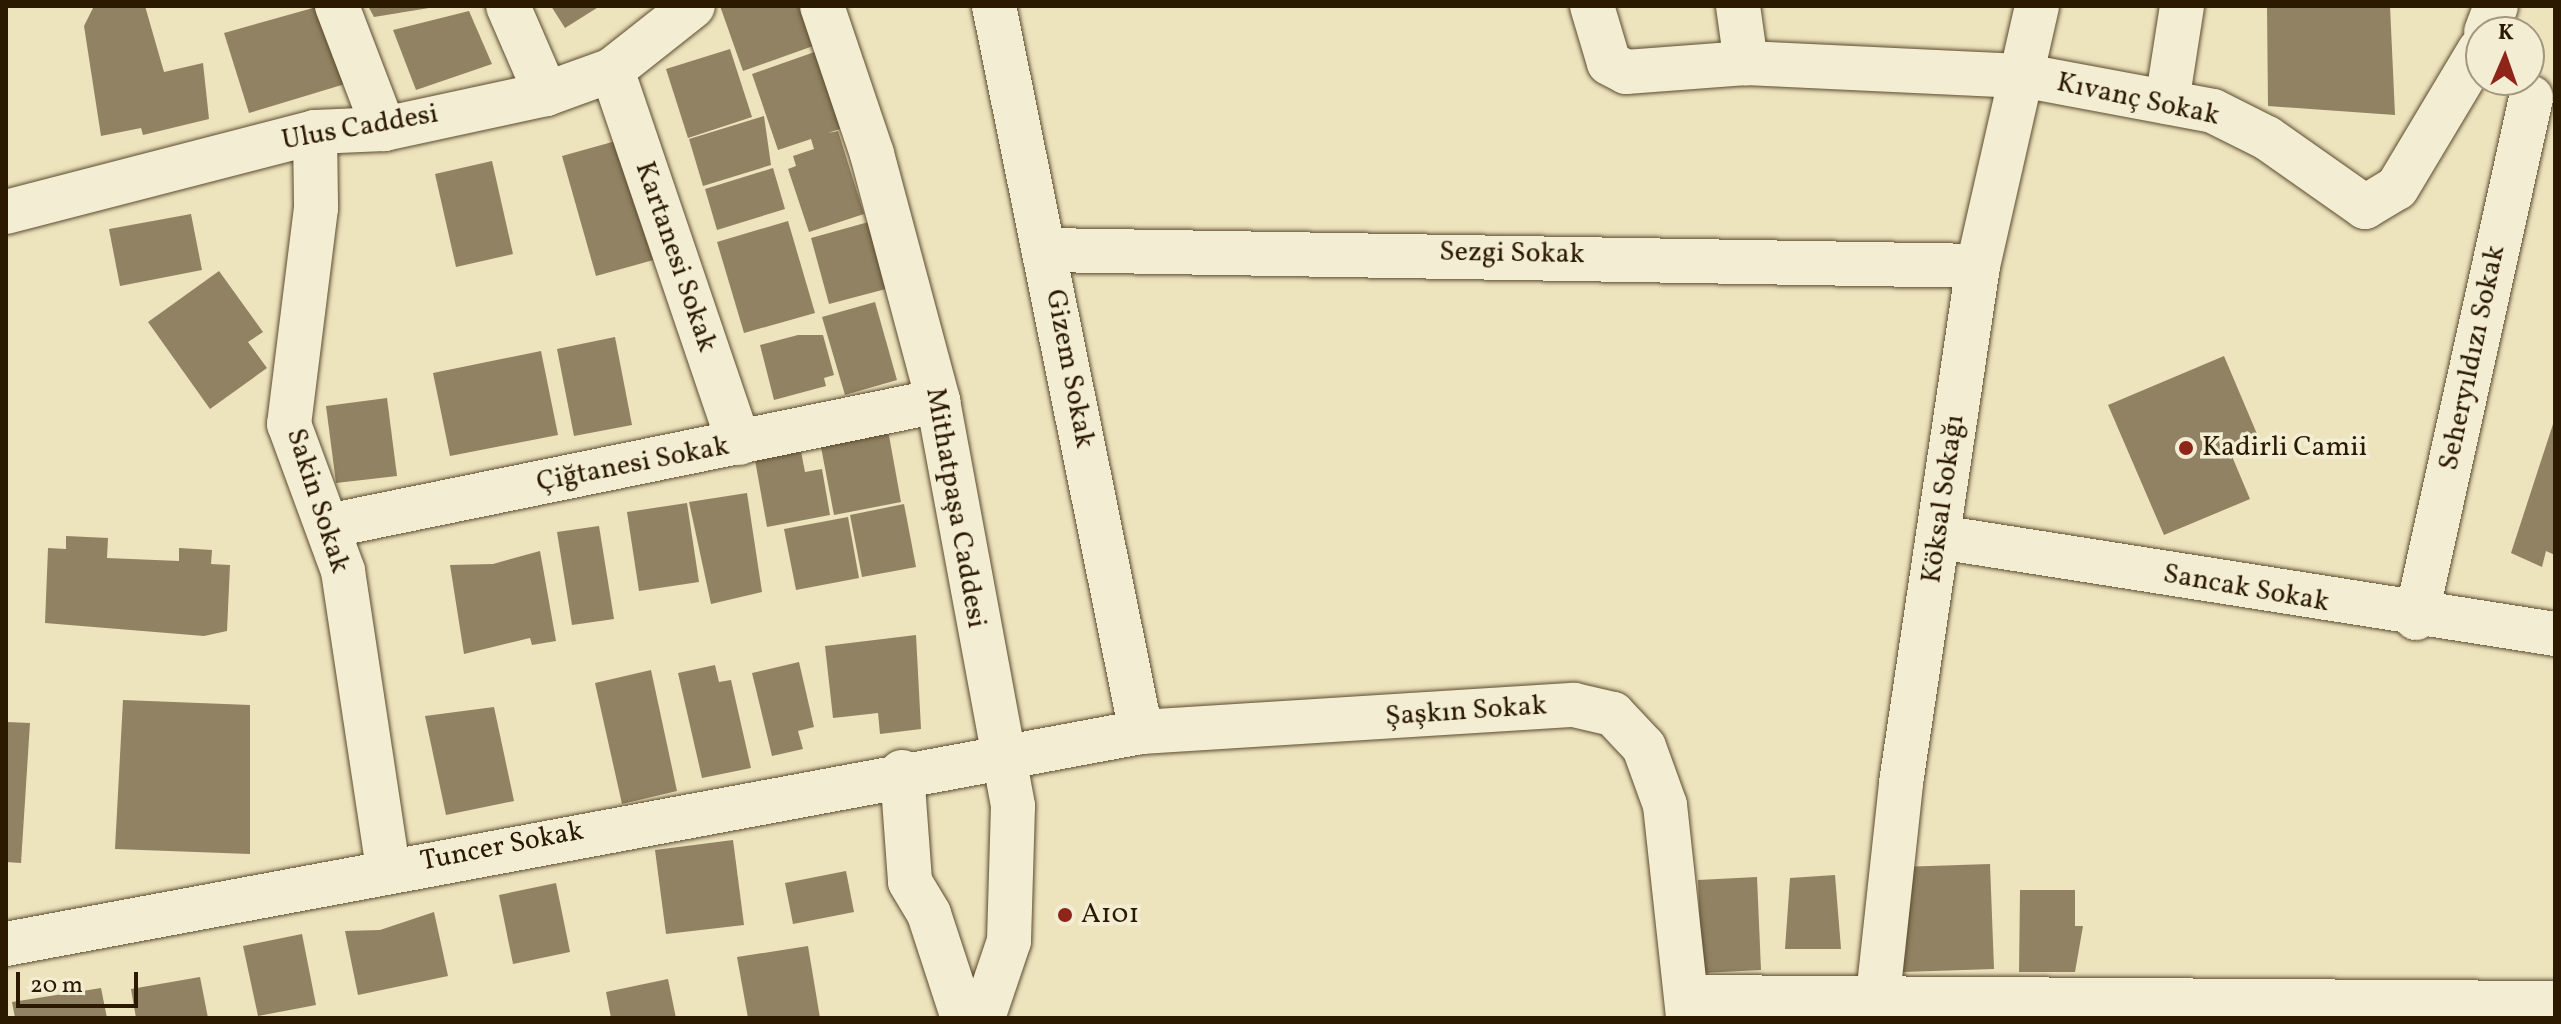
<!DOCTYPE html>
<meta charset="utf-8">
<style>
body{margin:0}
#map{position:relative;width:2561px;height:1024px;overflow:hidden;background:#ede3bd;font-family:Vollkorn,serif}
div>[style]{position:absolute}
.building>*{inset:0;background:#908262}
.roads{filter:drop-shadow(0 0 2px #5c4c2f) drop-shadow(0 0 2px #5c4c2f)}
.minor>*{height:44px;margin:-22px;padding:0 22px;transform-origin:22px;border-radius:22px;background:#f3edd4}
.dots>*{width:22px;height:22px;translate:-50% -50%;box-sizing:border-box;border:4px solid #f3edd4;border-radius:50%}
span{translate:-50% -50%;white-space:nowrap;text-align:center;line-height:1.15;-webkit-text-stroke:7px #f3edd4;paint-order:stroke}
.street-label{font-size:28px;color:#2b1900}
.poi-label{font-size:28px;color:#2b1900}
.left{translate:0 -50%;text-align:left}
.frame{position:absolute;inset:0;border:8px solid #2b1900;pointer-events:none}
.north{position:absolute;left:2465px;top:16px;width:80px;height:80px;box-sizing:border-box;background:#f3edd4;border:2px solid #a3987f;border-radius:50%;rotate:2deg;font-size:22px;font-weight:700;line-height:32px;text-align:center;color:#2b1900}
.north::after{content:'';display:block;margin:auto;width:28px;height:36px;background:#8f2418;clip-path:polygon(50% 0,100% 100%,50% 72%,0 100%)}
.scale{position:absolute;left:16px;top:972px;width:122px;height:36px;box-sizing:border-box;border:4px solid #2b1900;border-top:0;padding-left:10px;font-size:24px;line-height:28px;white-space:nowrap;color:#2b1900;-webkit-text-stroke:6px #f3edd4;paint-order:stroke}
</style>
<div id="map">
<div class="building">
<div style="clip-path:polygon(94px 6px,145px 6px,164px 72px,203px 63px,209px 119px,143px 135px,141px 128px,101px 136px,84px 26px)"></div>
<div style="clip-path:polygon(320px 6px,345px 84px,249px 113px,224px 33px)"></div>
<div style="clip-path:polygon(368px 6px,429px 6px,429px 8px,374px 17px)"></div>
<div style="clip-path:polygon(551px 6px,600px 6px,565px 28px)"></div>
<div style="clip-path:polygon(720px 6px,802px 6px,816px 45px,743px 71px)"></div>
<div style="clip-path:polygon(2267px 6px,2390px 6px,2395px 115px,2268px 106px)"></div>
<div style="clip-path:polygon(469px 11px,492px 64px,416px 90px,393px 30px)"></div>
<div style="clip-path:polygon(730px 49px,752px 117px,688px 138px,666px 69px)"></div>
<div style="clip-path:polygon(823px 49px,849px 126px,828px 133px,838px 131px,864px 214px,809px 232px,788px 169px,796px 166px,793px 156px,814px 149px,811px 139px,778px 150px,752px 74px)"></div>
<div style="clip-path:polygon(764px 116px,771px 165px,703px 186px,689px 139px)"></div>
<div style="clip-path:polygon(623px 139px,657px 259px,596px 276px,562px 156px)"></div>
<div style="clip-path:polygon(492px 161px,513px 254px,456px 267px,435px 174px)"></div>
<div style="clip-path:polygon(773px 168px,785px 209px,717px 230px,705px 189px)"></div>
<div style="clip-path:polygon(191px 214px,202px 270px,120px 286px,109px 229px)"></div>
<div style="clip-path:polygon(883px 218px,901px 285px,829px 304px,811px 238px)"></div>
<div style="clip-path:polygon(788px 221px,815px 313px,744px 333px,717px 242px)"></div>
<div style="clip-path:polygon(219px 271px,263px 332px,248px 342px,267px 368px,210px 409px,148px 322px)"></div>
<div style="clip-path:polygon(875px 302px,897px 380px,845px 395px,822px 317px)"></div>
<div style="clip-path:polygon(798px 335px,823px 335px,834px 375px,824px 378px,826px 386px,774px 400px,760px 345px)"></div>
<div style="clip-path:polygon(615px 337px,632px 425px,574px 436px,557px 349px)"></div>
<div style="clip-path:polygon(541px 351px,558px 435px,450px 456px,433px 373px)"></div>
<div style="clip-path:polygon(2224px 356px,2260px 441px,2231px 454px,2250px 499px,2164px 535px,2108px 405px)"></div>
<div style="clip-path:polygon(387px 398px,397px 476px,336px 483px,326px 406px)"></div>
<div style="clip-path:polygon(2554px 421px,2555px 555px,2546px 551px,2542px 567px,2511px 553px)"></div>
<div style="clip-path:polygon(888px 430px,901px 502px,834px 515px,820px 442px)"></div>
<div style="clip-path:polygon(799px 441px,805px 472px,822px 469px,830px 515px,767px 527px,753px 449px)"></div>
<div style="clip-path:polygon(747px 493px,762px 592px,711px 604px,689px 502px)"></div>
<div style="clip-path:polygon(687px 503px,699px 582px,639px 591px,627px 512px)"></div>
<div style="clip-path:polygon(904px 504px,916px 567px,862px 577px,850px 515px)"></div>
<div style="clip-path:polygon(848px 517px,859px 578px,796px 590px,784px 529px)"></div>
<div style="clip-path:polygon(599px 526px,614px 619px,572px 625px,557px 532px)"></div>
<div style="clip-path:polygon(66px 536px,108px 538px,107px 558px,179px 561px,179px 548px,212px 550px,211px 564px,230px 565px,227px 631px,204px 636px,45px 623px,48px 548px,66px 549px)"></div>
<div style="clip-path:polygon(540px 551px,556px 641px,532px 645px,530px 638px,464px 654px,450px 565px,493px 564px)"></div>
<div style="clip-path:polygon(916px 635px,921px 729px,880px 734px,878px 713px,833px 718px,825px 646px)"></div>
<div style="clip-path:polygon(799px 662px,814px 727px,798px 731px,803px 749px,772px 756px,752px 673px)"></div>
<div style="clip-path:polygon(715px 665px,719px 682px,731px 680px,751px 768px,702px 778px,678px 673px)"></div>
<div style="clip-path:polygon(651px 670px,677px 791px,622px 804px,595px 683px)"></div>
<div style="clip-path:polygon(123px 700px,250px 705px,250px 854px,115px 849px)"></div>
<div style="clip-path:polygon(494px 707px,514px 801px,446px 815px,425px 716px)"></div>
<div style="clip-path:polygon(6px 722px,30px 723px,21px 863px,6px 862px)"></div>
<div style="clip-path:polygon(733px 840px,744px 925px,666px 934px,655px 850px)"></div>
<div style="clip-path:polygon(1990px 864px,1994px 969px,1903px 972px,1899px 867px)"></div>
<div style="clip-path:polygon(846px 871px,854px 912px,793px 924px,785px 883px)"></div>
<div style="clip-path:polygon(1835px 875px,1841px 949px,1785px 949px,1790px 878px)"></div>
<div style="clip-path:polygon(1757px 877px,1761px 970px,1702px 973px,1698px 880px)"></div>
<div style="clip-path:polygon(556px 883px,570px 952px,513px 964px,499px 895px)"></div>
<div style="clip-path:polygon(2020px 890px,2075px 890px,2075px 926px,2083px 926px,2075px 972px,2019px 972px)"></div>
<div style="clip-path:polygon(434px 912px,448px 976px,358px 995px,345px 931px,380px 930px)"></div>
<div style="clip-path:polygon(302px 934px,316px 1005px,258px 1016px,243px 946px)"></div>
<div style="clip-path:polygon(808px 946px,820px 1018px,748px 1018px,737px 957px)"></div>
<div style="clip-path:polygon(200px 977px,208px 1018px,136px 1018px,131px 989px)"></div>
<div style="clip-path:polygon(668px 979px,676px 1018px,611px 1018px,606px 992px)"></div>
<div style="clip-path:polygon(101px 988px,107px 1018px,15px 1018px,12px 1002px)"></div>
</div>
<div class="roads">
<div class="minor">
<div style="left:337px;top:6px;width:132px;rotate:69.1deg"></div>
<div style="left:508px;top:6px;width:96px;rotate:66.6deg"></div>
<div style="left:822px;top:6px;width:156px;rotate:71.3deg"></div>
<div style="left:872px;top:154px;width:256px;rotate:75deg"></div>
<div style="left:938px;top:401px;width:412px;rotate:79.5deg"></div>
<div style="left:1013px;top:806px;width:135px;rotate:91.7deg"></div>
<div style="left:1009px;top:941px;width:81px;rotate:108.7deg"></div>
<div style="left:994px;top:6px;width:741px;rotate:78.55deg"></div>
<div style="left:1592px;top:6px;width:59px;rotate:73.4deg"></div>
<div style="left:1609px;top:63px;width:19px;rotate:28deg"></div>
<div style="left:1626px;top:72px;width:120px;rotate:-4.3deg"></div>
<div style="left:1746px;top:63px;width:280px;rotate:2.7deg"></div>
<div style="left:2026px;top:76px;width:190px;rotate:10.6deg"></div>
<div style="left:2213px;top:111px;width:60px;rotate:26.6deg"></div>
<div style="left:2267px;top:138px;width:120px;rotate:35.1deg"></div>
<div style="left:2365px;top:207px;width:37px;rotate:-31deg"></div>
<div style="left:2397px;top:188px;width:160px;rotate:-59.1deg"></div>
<div style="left:1738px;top:6px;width:58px;rotate:82deg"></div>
<div style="left:2486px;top:32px;width:28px;rotate:-69deg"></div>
<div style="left:612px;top:70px;width:394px;rotate:71.2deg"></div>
<div style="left:2167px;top:102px;width:97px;rotate:-81.1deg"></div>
<div style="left:315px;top:132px;width:76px;rotate:89.2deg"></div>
<div style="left:316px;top:208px;width:218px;rotate:97.1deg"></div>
<div style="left:289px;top:424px;width:157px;rotate:69.8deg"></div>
<div style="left:343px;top:571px;width:300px;rotate:81.4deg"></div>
<div style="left:6px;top:212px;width:319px;rotate:-14.5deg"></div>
<div style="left:315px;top:132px;width:69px;rotate:-2.5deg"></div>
<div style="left:384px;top:129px;width:166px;rotate:-12.2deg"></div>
<div style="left:546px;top:94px;width:70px;rotate:-20deg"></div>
<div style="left:612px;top:70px;width:103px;rotate:-38.3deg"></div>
<div style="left:1046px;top:250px;width:932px;rotate:0.98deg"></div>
<div style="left:328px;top:526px;width:623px;rotate:-11.58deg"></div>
<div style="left:1939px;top:537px;width:624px;rotate:8.95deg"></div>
<div style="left:2416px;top:618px;width:533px;rotate:-77.53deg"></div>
<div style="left:902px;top:772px;width:110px;rotate:85.8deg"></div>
<div style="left:910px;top:882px;width:37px;rotate:59deg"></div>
<div style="left:929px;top:914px;width:109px;rotate:71.9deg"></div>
<div style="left:6px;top:944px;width:1155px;rotate:-10.58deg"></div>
<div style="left:1141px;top:732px;width:434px;rotate:-3.6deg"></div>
<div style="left:1574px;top:705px;width:40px;rotate:13deg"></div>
<div style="left:1613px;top:714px;width:45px;rotate:46.8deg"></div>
<div style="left:1644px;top:747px;width:62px;rotate:70.1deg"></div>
<div style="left:1665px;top:805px;width:214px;rotate:83.8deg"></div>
<div style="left:1878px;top:996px;width:214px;rotate:-83.8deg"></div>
<div style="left:1901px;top:783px;width:523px;rotate:-81.53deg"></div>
<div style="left:1978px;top:266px;width:267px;rotate:-77.2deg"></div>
<div style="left:1690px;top:997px;width:865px;rotate:0.4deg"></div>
</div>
</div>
<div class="dots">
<div style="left:2186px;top:448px;background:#8f2418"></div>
<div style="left:1065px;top:915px;background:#8f2418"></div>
</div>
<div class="street-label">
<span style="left:2138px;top:100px;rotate:12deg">Kıvanç Sokak</span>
<span style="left:360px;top:128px;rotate:-10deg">Ulus Caddesi</span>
<span style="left:1512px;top:254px;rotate:1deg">Sezgi Sokak</span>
<span style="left:675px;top:257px;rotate:71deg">Kartanesi Sokak</span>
<span style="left:2473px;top:358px;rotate:-78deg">Seheryıldızı Sokak</span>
<span style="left:1069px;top:369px;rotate:79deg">Gizem Sokak</span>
<span style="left:633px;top:465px;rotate:-11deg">Çiğtanesi Sokak</span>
<span style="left:1944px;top:499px;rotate:-82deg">Köksal Sokağı</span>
<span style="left:317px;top:501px;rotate:72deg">Sakin Sokak</span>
<span style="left:955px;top:508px;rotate:80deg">Mithatpaşa Caddesi</span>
<span style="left:2246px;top:589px;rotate:10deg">Sancak Sokak</span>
<span style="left:1466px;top:712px;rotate:-4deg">Şaşkın Sokak</span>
<span style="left:502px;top:847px;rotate:-11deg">Tuncer Sokak</span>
</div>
<div class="poi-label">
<span class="left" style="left:2202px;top:448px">Kadirli Camii</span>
<span class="left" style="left:1081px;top:915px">A101</span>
</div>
<div class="frame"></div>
<div class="north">K</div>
<div class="scale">20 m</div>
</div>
